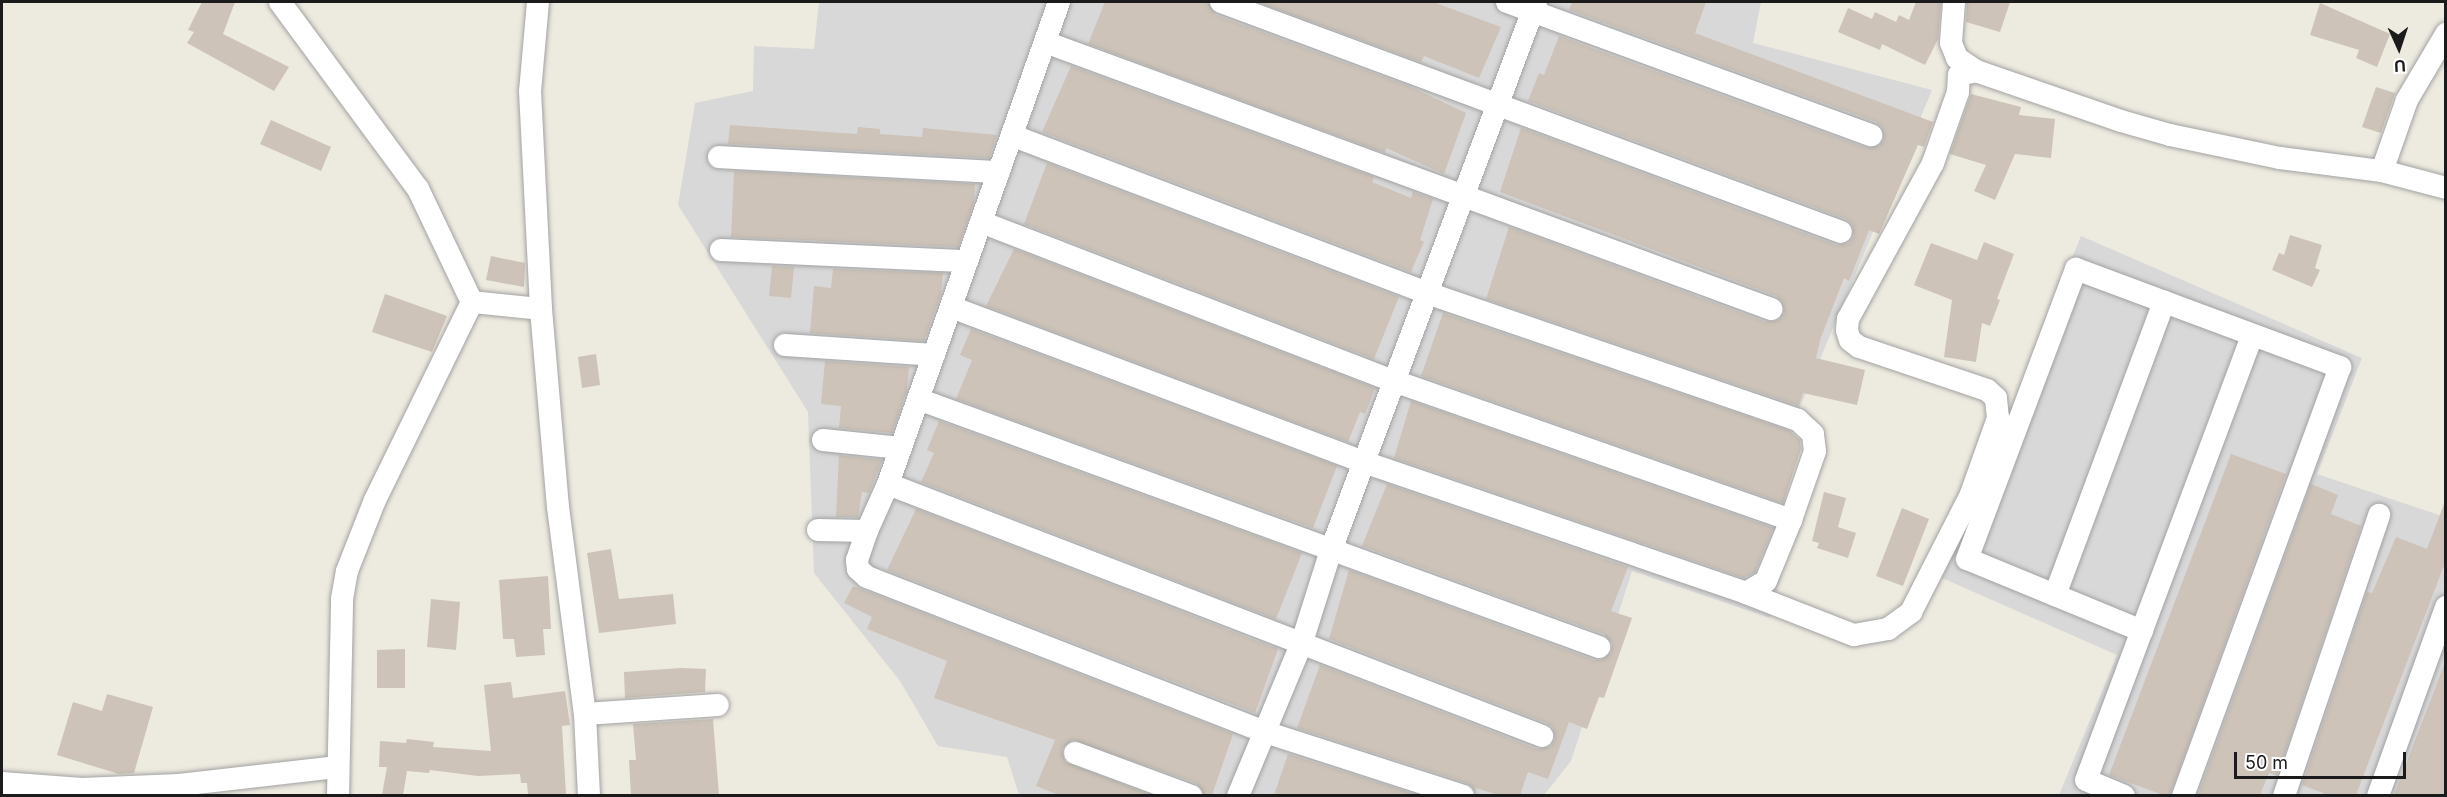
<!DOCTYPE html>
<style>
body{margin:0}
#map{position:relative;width:2447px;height:797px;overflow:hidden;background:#edeadf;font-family:Inter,sans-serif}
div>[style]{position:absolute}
.residential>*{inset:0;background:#d9d8d8}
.building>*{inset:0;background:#cdc3b8}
.roads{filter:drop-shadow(0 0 2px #a2a2a2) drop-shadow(0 0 2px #a2a2a2)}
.minor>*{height:22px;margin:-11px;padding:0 11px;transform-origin:11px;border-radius:11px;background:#fff}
span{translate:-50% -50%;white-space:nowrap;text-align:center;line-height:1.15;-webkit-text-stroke:6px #fff;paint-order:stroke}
.frame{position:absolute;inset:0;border:3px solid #1b1b1b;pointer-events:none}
.north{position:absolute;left:2369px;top:18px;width:60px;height:60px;-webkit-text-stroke:4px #fff;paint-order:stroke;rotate:177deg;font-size:16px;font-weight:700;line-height:24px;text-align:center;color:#1b1b1b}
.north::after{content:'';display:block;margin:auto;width:21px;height:27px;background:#1b1b1b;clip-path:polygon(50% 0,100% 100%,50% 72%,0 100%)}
.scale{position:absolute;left:2234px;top:752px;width:172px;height:27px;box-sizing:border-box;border:3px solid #1b1b1b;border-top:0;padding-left:8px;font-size:18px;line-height:21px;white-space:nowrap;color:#1b1b1b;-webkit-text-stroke:4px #fff;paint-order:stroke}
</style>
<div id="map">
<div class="residential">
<div style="clip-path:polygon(819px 2px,1761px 2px,1753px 43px,1932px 90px,1766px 489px,1799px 504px,1770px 618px,1632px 571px,1571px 761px,1544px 795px,1019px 795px,1007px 757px,938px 746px,900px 681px,814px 573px,808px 412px,678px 205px,695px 103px,753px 91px,754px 46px,814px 49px)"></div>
<div style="clip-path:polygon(2081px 236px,2362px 358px,2317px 474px,2445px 517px,2445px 795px,2059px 795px,2117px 655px,1942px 578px)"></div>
</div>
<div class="building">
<div style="clip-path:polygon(202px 2px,235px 2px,223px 34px,289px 67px,274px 91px,187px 43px,194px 32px,188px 30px)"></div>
<div style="clip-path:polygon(1105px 2px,1208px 2px,1216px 15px,1411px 87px,1466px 113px,1444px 174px,1386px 148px,1385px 153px,1088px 44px)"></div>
<div style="clip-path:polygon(1258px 2px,1433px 2px,1501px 27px,1479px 78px,1424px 56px,1421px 62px)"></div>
<div style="clip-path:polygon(1572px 2px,1706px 2px,1695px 33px,1933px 122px,1924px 147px,1918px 145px,1879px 234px,1869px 230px,1849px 281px,1844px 278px,1820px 340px,1816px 358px,1865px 370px,1857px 405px,1803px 393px,1799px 406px,1486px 299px,1509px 227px,1766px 322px,1779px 320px,1784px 313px,1782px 301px,1776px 296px,1500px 192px,1521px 128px,1836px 245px,1849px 243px,1854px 236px,1852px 224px,1846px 219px,1528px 101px,1539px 73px,1544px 75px,1559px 36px,1866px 148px,1879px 146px,1884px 139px,1882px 127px,1876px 122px,1569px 10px)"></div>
<div style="clip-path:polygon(1916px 2px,1941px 2px,1938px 39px,1925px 65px,1882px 44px,1880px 50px,1838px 32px,1848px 8px,1872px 19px,1875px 12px,1896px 22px,1899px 15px,1909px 20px)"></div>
<div style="clip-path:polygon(1967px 2px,2010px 2px,2000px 32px,1966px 22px)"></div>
<div style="clip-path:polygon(2320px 3px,2390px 34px,2377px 67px,2356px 58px,2359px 50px,2310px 35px)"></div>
<div style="clip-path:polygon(1071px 66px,1374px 177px,1372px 182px,1411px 198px,1413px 192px,1433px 199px,1420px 240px,1424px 242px,1411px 272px,1042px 132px)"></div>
<div style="clip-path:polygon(2376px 87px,2395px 93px,2381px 133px,2362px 127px)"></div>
<div style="clip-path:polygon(1971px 94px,2021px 107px,2019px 115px,2055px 119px,2051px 158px,2015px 154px,1995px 200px,1974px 191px,1986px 165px,1950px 154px)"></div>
<div style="clip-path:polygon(271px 120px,331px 147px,321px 171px,260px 144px)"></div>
<div style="clip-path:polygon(730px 125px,857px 134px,858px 127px,880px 129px,880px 134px,922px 137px,923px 128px,997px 135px,989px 158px,728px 144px)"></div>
<div style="clip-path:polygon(1047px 163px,1399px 297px,1374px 359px,1024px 224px)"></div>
<div style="clip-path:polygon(734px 171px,975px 184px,974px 202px,958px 247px,731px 237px)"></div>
<div style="clip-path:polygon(2290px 235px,2322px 245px,2315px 268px,2320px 270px,2312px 287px,2272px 270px,2279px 253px,2284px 255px)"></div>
<div style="clip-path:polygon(1984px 242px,2014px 254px,1997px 299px,2000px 300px,1990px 326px,1982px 323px,1976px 362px,1944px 357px,1952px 300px,1914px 285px,1931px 243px,1977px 260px)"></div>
<div style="clip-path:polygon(1014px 249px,1375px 388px,1365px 414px,1360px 412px,1348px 442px,986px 306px)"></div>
<div style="clip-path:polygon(491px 256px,525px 263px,524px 287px,486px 280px)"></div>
<div style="clip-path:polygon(772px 266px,794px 267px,791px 298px,769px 296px)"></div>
<div style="clip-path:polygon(833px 269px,943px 273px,941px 294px,924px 341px,810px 333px,814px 286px,831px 288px)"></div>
<div style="clip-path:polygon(385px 294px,447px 316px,432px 352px,372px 332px)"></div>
<div style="clip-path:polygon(1443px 313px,1790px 431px,1800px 440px,1801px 449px,1783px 503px,1421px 376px)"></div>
<div style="clip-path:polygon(971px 329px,1337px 466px,1313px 528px,956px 399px,972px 360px,960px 355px)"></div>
<div style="clip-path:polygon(596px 354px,600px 385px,582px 388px,578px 357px)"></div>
<div style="clip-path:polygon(825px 361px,909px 367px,907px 390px,892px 433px,839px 428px,841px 406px,821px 404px)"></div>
<div style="clip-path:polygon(1411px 401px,1773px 528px,1755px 572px,1744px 578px,1394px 458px)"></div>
<div style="clip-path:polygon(939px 421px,1302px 553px,1276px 619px,921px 482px,934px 453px,927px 450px)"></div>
<div style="clip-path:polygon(2231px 454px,2286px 474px,2170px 795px,2163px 795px,2109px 775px)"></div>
<div style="clip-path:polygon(839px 455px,882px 460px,869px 493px,862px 492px,858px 517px,836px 517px)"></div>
<div style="clip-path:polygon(1387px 484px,1628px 567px,1611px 611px,1632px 618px,1604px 698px,1599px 697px,1587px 729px,1569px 722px,1548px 779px,1528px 772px,1520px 795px,1498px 795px,1476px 788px,1475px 791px,1467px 783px,1297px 728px,1320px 665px,1537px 749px,1550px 747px,1555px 740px,1553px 728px,1547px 723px,1329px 639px,1349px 570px,1594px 660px,1602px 660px,1611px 652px,1612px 644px,1604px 634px,1362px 546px)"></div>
<div style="clip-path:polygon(2311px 484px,2338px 495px,2331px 514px,2361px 526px,2277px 776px,2269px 773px,2260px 795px,2198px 795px)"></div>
<div style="clip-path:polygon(1824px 492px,1846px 498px,1838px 527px,1856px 533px,1848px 558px,1817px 548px,1819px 543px,1812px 541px)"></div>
<div style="clip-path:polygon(2444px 504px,2445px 563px,2356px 795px,2328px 795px,2302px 785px,2367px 592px,2372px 593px,2396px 537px,2427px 549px)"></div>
<div style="clip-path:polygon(1902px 508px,1929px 519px,1903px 586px,1876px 576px)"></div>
<div style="clip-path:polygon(916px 509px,1278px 649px,1255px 713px,887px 570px)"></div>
<div style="clip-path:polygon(611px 549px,619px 599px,673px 594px,676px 624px,599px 633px,587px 553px)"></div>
<div style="clip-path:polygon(548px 576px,551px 629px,543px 629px,545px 655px,516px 657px,514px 639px,503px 639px,499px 580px)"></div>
<div style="clip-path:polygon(853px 586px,1233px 734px,1212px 795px,1204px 795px,1196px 783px,1073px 740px,1062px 749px,1065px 762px,1151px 795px,1059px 795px,1036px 786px,1055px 740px,934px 698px,947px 661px,867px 629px,872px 617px,844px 603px)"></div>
<div style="clip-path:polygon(431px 599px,460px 602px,456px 650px,427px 647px)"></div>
<div style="clip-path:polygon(405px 649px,405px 688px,377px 688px,377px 650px)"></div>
<div style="clip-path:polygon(2444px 665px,2445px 795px,2394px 795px,2423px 720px)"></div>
<div style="clip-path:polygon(681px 668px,706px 669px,705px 692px,625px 698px,624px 672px)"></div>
<div style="clip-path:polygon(511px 682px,513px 698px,565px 691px,570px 725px,562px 726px,566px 795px,528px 795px,527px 783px,521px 783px,520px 774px,478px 776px,430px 770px,429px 773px,407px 771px,403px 795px,382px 795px,387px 767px,379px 767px,380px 741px,406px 743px,407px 739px,434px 742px,433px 747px,491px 751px,484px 685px)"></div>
<div style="clip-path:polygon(107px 694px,153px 707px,134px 773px,119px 774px,57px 755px,73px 702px,102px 711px)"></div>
<div style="clip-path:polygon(713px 719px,719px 795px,631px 795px,629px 760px,636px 760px,633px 724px)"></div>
<div style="clip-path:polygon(1288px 754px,1418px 795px,1274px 795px)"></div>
</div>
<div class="roads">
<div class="minor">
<div style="left:280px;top:2px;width:232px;rotate:53.6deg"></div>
<div style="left:418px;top:189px;width:125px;rotate:64.5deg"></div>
<div style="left:538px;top:2px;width:89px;rotate:95.1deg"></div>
<div style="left:530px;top:91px;width:218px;rotate:87.1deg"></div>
<div style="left:541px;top:309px;width:199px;rotate:85.1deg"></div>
<div style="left:558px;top:507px;width:209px;rotate:82.6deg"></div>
<div style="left:585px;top:714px;width:82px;rotate:87.2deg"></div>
<div style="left:1059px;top:2px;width:511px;rotate:109.53deg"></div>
<div style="left:888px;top:484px;width:51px;rotate:114.1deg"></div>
<div style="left:867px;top:531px;width:31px;rotate:109deg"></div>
<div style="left:857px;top:560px;width:9px;rotate:84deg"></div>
<div style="left:858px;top:569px;width:12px;rotate:42deg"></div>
<div style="left:867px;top:577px;width:427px;rotate:21.3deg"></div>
<div style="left:1265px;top:732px;width:208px;rotate:17.9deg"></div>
<div style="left:1221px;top:2px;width:661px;rotate:20.35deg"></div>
<div style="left:1507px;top:2px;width:388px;rotate:20.1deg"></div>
<div style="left:1954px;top:2px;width:41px;rotate:94.2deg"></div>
<div style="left:1951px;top:43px;width:16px;rotate:68deg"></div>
<div style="left:1957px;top:58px;width:23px;rotate:34deg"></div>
<div style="left:1976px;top:71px;width:153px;rotate:19deg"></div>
<div style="left:2121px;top:121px;width:51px;rotate:15.9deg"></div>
<div style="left:2170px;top:135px;width:112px;rotate:11.8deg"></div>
<div style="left:2280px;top:158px;width:103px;rotate:7.3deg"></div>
<div style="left:2382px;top:171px;width:66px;rotate:14.9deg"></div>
<div style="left:1045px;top:42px;width:774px;rotate:20.19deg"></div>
<div style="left:719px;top:157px;width:280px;rotate:3.1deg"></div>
<div style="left:2382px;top:171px;width:75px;rotate:-70.6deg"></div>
<div style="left:2407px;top:100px;width:77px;rotate:-59.4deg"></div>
<div style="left:981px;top:222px;width:443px;rotate:21.1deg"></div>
<div style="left:1394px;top:381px;width:421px;rotate:19.3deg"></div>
<div style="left:721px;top:250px;width:246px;rotate:2.6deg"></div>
<div style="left:472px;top:302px;width:69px;rotate:5.8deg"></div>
<div style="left:951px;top:307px;width:441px;rotate:20.6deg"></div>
<div style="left:1364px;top:462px;width:404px;rotate:18.9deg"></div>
<div style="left:1746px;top:593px;width:23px;rotate:-31deg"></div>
<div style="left:1766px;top:581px;width:66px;rotate:-67.7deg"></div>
<div style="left:1791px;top:520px;width:73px;rotate:-70.8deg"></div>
<div style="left:1815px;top:451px;width:17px;rotate:-97deg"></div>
<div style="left:1813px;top:434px;width:21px;rotate:-137deg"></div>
<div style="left:1798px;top:420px;width:392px;rotate:-161.1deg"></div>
<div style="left:1427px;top:293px;width:444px;rotate:-159.2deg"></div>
<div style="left:785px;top:345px;width:149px;rotate:3.8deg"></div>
<div style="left:918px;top:399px;width:725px;rotate:20.01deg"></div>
<div style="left:823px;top:440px;width:78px;rotate:5.9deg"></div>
<div style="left:888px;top:484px;width:701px;rotate:21.07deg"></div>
<div style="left:818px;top:530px;width:49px;rotate:1.2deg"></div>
<div style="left:1746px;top:593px;width:116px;rotate:21.3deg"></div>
<div style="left:1854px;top:635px;width:35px;rotate:-10deg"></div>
<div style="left:1888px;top:629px;width:29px;rotate:-36deg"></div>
<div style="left:1911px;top:612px;width:132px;rotate:-63deg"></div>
<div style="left:1971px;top:494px;width:81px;rotate:-70.4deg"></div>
<div style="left:1998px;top:418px;width:20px;rotate:-96deg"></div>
<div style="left:1996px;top:398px;width:12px;rotate:-138deg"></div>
<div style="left:1987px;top:390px;width:135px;rotate:-161.4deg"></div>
<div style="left:1859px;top:347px;width:11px;rotate:-142deg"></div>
<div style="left:1850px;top:340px;width:10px;rotate:-107deg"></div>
<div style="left:1847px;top:330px;width:11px;rotate:-85deg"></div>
<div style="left:1848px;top:319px;width:178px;rotate:-61.4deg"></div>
<div style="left:1933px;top:163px;width:75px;rotate:-70.6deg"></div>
<div style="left:1958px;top:92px;width:17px;rotate:-87deg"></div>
<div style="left:1959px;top:75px;width:17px;rotate:-13deg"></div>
<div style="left:2055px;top:595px;width:313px;rotate:-69.6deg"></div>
<div style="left:2142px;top:631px;width:189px;rotate:-157.6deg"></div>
<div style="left:1967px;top:559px;width:310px;rotate:-69.4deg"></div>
<div style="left:2076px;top:269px;width:282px;rotate:20.4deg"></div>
<div style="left:2340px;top:367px;width:457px;rotate:110.1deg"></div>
<div style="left:585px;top:714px;width:133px;rotate:-3.9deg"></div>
<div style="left:1075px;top:753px;width:124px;rotate:20.3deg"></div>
<div style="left:2px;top:783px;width:80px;rotate:4.3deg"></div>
<div style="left:82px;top:789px;width:97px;rotate:-2.4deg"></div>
<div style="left:179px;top:785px;width:160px;rotate:-6.5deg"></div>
<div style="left:338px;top:796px;width:197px;rotate:-88.8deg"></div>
<div style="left:342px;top:599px;width:28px;rotate:-80deg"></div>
<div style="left:347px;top:571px;width:76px;rotate:-68.5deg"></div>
<div style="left:375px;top:500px;width:220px;rotate:-63.9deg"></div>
<div style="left:1238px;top:796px;width:167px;rotate:-67.4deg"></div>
<div style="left:1302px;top:642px;width:96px;rotate:-72.5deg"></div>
<div style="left:1331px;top:550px;width:585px;rotate:-69.49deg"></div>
<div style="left:2124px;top:796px;width:41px;rotate:-157.2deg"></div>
<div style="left:2086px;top:780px;width:474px;rotate:-69.5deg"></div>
<div style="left:2284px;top:796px;width:297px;rotate:-71.3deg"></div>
<div style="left:2378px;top:796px;width:201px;rotate:-70.2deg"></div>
</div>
</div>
<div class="frame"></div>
<div class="north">U</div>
<div class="scale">50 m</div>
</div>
